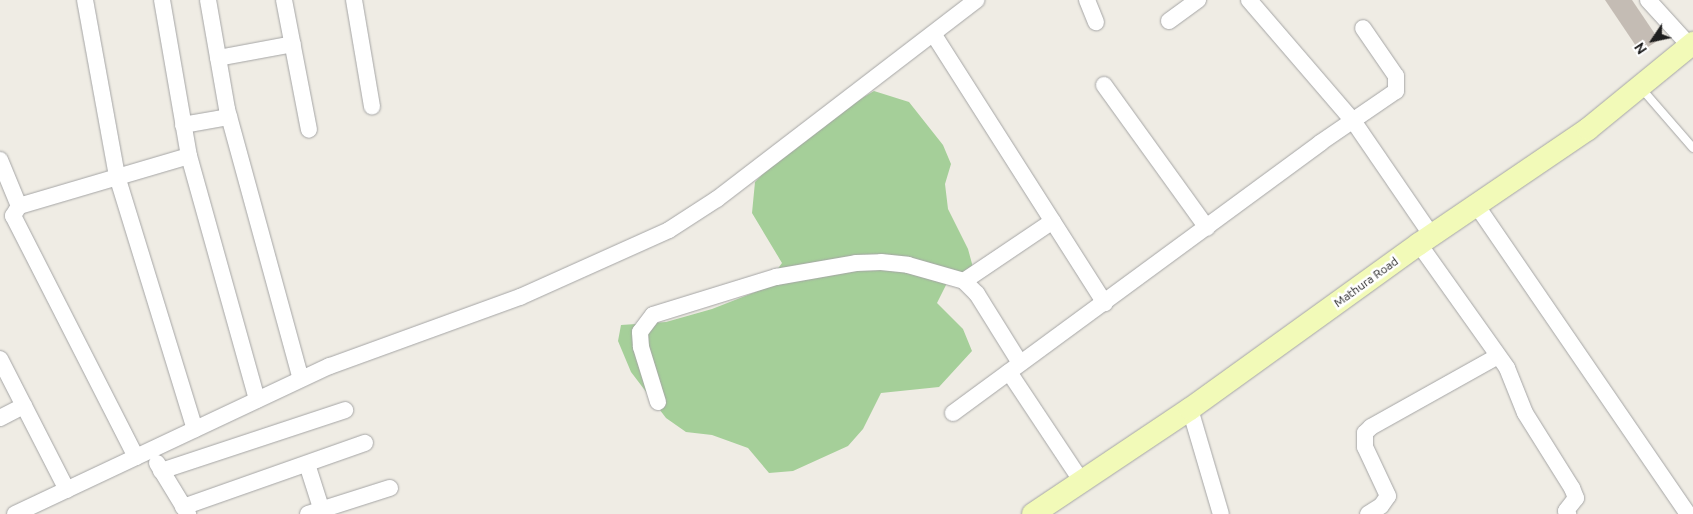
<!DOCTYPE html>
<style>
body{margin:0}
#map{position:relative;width:1693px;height:514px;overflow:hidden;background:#efece4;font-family:Ubuntu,sans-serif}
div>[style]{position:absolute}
.forest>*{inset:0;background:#a5cf99}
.building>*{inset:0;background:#c4bcb4}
.roads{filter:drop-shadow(0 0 1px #a5a5a5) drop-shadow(0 0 1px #a5a5a5)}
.service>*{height:8px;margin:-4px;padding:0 4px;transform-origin:4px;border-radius:4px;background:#fff}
.minor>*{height:16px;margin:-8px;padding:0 8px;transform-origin:8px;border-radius:8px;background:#fff}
.secondary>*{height:22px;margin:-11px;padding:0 11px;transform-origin:11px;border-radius:11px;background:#f2fab8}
span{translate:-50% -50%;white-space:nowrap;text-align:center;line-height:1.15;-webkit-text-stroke:5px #fff;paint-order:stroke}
.street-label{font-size:12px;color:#1e1e1e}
.north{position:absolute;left:1628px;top:15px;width:50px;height:50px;-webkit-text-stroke:4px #fff;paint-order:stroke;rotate:236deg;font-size:14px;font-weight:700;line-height:20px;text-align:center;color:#1e1e1e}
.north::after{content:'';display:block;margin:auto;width:18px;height:22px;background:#1e1e1e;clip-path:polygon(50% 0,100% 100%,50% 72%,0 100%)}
</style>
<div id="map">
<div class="forest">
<div style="clip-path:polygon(874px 91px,909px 102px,943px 145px,951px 164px,945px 184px,948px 209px,968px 249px,974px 271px,949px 279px,937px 303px,963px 329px,972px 351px,939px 387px,881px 393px,863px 429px,848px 446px,793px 471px,769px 473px,748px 448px,712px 435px,686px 432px,666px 418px,631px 372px,618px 341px,621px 325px,666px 322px,712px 309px,763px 289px,782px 263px,752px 213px,755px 182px,803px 133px)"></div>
</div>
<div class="building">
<div style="clip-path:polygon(1605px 0,1632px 0,1659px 40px,1640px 52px)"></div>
</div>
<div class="roads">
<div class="service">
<div style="left:1641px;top:88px;width:79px;rotate:49.1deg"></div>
</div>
<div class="minor">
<div style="left:85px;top:0;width:179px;rotate:79.7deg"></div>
<div style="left:117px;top:176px;width:265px;rotate:72.9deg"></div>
<div style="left:162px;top:0;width:158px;rotate:80.2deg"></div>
<div style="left:189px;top:156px;width:253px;rotate:74.4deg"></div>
<div style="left:208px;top:0;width:111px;rotate:80.1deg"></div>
<div style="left:227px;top:109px;width:280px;rotate:74.7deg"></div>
<div style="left:284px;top:0;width:132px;rotate:79.1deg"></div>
<div style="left:354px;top:0;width:108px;rotate:80.4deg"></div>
<div style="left:1087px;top:0;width:24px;rotate:68deg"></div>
<div style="left:1249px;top:0;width:161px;rotate:49.3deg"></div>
<div style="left:1354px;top:122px;width:138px;rotate:55.6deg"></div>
<div style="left:1648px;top:0;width:62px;rotate:47.6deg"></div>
<div style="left:1169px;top:21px;width:36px;rotate:-36deg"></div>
<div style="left:934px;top:35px;width:318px;rotate:57.5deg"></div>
<div style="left:218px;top:58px;width:76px;rotate:-10.6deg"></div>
<div style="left:1104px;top:85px;width:176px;rotate:54.2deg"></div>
<div style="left:183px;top:125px;width:47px;rotate:-9.9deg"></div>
<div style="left:0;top:160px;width:50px;rotate:67.6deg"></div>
<div style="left:1477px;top:206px;width:373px;rotate:55.6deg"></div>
<div style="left:1419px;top:244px;width:152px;rotate:54.6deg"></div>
<div style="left:1507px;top:368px;width:48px;rotate:68.2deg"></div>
<div style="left:1525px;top:413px;width:89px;rotate:57.9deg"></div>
<div style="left:1572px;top:488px;width:11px;rotate:68deg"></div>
<div style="left:1576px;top:498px;width:16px;rotate:128deg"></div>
<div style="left:1566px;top:511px;width:4px;rotate:56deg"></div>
<div style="left:964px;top:281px;width:107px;rotate:-34deg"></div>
<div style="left:0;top:359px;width:147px;rotate:62.9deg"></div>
<div style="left:1009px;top:372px;width:132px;rotate:56.4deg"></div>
<div style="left:658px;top:402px;width:58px;rotate:-107.2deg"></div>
<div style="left:641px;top:347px;width:15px;rotate:-94deg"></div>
<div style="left:640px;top:332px;width:21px;rotate:-53deg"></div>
<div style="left:653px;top:315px;width:129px;rotate:-17.2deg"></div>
<div style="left:776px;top:277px;width:81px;rotate:-9.9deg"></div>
<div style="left:856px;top:263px;width:25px;rotate:-2deg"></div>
<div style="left:881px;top:262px;width:27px;rotate:6deg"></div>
<div style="left:908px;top:265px;width:58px;rotate:15.9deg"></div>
<div style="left:964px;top:281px;width:18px;rotate:45deg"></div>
<div style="left:977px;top:294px;width:81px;rotate:58.1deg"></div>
<div style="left:1190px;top:409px;width:109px;rotate:73.6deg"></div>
<div style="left:953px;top:413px;width:456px;rotate:-36.3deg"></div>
<div style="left:1320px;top:143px;width:92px;rotate:-34.4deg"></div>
<div style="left:1396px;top:91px;width:15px;rotate:-90deg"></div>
<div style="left:1396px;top:76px;width:58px;rotate:-124.5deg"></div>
<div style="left:0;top:418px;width:27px;rotate:-27deg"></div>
<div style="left:136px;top:457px;width:271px;rotate:-117deg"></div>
<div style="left:13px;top:216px;width:12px;rotate:-59deg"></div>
<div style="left:19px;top:206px;width:177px;rotate:-16.4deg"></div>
<div style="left:157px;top:463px;width:60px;rotate:58.7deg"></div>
<div style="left:307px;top:464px;width:52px;rotate:72.3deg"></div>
<div style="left:161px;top:471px;width:194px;rotate:-18.3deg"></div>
<div style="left:183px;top:507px;width:193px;rotate:-19.4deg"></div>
<div style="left:15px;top:514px;width:348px;rotate:-25.2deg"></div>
<div style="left:330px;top:366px;width:202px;rotate:-20deg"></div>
<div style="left:520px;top:297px;width:163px;rotate:-24.2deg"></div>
<div style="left:669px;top:230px;width:57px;rotate:-32.9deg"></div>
<div style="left:717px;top:199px;width:327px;rotate:-37.5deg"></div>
<div style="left:308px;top:514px;width:86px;rotate:-17.6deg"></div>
<div style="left:1368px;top:514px;width:15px;rotate:-32deg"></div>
<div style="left:1381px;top:506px;width:12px;rotate:-55deg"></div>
<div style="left:1388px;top:496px;width:54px;rotate:-115.1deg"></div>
<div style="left:1365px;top:447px;width:14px;rotate:-90deg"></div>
<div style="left:1365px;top:433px;width:8px;rotate:-45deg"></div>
<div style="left:1371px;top:427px;width:145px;rotate:-29.2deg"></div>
</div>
<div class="secondary">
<div style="left:1033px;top:514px;width:189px;rotate:-33.8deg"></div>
<div style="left:1190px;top:409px;width:282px;rotate:-35.8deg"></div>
<div style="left:1419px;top:244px;width:204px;rotate:-34.2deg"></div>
<div style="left:1588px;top:129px;width:136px;rotate:-39.3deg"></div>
</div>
</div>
<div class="street-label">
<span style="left:1366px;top:282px;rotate:-36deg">Mathura Road</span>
</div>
<div class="north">N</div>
</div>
